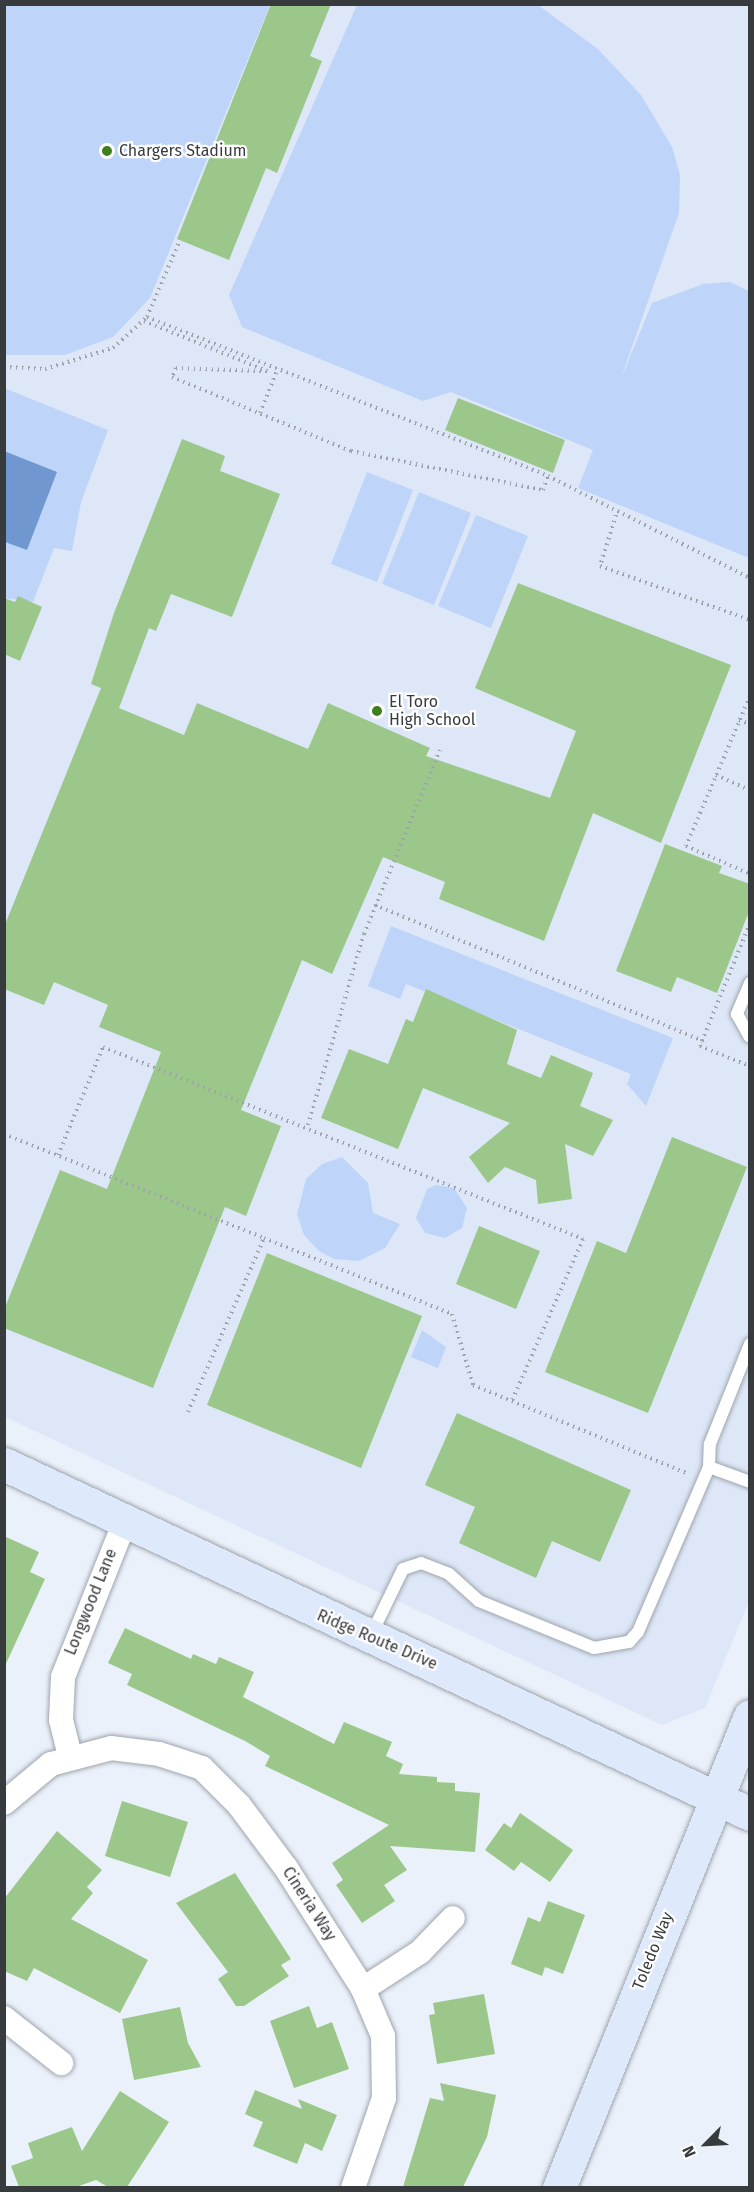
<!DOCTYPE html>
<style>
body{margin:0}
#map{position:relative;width:754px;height:2192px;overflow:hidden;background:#ebf1fa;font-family:"Fira Sans",sans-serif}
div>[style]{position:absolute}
.built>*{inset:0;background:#dde7f7}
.green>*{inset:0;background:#bed5f9}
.water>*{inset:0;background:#7197d0}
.building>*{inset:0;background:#9bc78a}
.path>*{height:4px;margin-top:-2px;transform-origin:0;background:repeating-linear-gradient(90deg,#9ea3a9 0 1.5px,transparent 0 6px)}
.roads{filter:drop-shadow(0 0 2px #9fa5ae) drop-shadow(0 0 2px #9fa5ae)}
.lane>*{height:12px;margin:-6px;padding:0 6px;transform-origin:6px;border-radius:6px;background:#fff}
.street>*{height:24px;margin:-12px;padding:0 12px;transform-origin:12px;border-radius:12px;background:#fff}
.secondary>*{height:33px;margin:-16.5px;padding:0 16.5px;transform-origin:16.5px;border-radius:16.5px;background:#deeafc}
.dots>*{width:16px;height:16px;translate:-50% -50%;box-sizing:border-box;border:3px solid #fff;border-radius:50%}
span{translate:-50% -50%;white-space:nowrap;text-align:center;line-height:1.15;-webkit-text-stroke:4.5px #fff;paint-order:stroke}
.poi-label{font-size:16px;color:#383b3e}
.left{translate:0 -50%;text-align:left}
.street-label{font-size:16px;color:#383b3e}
.frame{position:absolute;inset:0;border:6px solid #383b3e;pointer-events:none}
.north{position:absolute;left:676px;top:2114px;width:60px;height:60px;-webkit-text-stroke:4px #fff;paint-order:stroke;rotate:246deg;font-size:16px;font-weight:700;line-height:24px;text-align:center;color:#383b3e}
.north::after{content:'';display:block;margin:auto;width:21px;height:27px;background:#383b3e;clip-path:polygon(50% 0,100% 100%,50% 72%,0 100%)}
</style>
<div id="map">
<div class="built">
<div style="clip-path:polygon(5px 5px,749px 5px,750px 1599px,705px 1708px,662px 1725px,5px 1417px)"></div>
</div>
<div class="green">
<div style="clip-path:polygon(4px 5px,270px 5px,150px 298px,113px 337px,65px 355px,5px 355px)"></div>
<div style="clip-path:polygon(357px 5px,538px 5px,598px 49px,641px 95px,672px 147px,680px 175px,679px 213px,620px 381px,652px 303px,703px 284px,730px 282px,749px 291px,749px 558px,578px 488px,593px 450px,451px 392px,423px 401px,242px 327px,229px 295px)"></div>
<div style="clip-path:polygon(4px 388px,108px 430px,81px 502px,72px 551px,54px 548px,33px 602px,5px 598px)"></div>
<div style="clip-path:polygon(367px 472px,413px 490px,377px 582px,331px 564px)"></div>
<div style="clip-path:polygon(419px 492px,471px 513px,434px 605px,382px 584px)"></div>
<div style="clip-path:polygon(476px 515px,528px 536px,491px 628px,438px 606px)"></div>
<div style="clip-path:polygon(391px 926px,673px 1038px,646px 1106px,627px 1084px,631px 1074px,406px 984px,400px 999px,368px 986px)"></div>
<div style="clip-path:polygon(342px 1157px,368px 1183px,373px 1213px,400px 1224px,385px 1248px,359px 1261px,334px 1259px,319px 1251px,304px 1235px,297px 1214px,306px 1179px,322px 1164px)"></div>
<div style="clip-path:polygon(436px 1185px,454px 1188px,467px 1208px,462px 1228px,445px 1238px,425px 1233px,416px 1218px,427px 1189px)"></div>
<div style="clip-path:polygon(422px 1330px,446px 1347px,438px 1368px,411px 1357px)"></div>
</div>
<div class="water">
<div style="clip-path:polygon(4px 451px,57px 472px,27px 550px,5px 542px)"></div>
</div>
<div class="building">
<div style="clip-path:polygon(271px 4px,331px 4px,310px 56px,322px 61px,277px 173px,266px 168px,229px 260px,177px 239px)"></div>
<div style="clip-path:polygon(458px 398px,565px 440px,553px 473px,445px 430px)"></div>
<div style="clip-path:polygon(182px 439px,225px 456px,220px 471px,280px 494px,232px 617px,171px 594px,156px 631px,149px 628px,119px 708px,184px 735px,197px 703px,308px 749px,328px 703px,430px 748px,426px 756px,550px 798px,576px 731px,475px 688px,518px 583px,731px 665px,661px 843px,593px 813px,544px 941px,439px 899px,445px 882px,383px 857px,332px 974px,302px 960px,241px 1110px,281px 1126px,246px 1216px,225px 1207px,153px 1388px,4px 1328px,4px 1310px,60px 1170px,107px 1189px,161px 1052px,99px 1027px,108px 1005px,54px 982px,44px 1005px,4px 989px,4px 927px,101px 688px,91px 684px,114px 613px)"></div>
<div style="clip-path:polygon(18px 596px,42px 607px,20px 661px,4px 654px,4px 598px,15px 602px)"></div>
<div style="clip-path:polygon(665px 844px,722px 866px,719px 873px,750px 884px,750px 909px,717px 993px,677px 977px,671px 992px,616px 971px)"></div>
<div style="clip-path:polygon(426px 989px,517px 1030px,507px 1064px,541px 1078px,551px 1055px,593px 1073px,580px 1106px,613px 1120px,593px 1156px,565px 1144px,572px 1199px,538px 1204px,536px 1180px,505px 1167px,488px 1183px,469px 1157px,510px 1123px,423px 1088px,398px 1149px,321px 1118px,349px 1049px,388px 1064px,406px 1019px,413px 1022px)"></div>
<div style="clip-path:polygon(672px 1137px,747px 1167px,648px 1413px,545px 1372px,597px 1241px,626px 1253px)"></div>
<div style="clip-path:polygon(479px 1226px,540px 1251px,516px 1309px,456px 1284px)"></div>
<div style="clip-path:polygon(267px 1253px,422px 1316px,361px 1468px,207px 1405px)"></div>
<div style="clip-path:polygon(457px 1413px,631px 1490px,600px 1562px,552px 1541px,536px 1578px,459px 1543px,475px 1507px,425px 1485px)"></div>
<div style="clip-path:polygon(4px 1536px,39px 1552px,30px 1572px,45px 1579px,4px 1668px)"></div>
<div style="clip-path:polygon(125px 1628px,191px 1659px,193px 1654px,216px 1664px,219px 1657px,254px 1672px,243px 1697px,334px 1744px,344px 1722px,392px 1742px,386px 1756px,403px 1764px,399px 1774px,437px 1777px,437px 1782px,455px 1783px,455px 1791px,480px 1793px,475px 1852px,390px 1846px,407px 1870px,384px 1885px,395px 1901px,362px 1923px,336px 1885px,343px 1880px,332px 1863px,389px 1825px,265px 1766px,270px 1756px,245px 1741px,127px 1685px,132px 1674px,108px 1663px)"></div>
<div style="clip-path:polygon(122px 1801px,188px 1822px,170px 1877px,105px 1856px)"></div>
<div style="clip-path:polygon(520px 1813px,573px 1850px,550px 1882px,521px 1862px,514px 1871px,485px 1850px,504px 1823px,511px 1828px)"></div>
<div style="clip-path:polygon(57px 1831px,102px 1870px,87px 1887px,93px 1893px,71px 1919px,148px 1960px,120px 2013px,34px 1968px,27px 1981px,4px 1971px,4px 1899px)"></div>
<div style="clip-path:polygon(235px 1873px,291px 1959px,281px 1965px,289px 1976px,244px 2006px,236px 2006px,218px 1979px,228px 1972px,176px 1903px)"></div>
<div style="clip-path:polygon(548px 1901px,585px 1915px,563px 1974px,545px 1967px,542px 1976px,511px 1964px,528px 1917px,540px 1922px)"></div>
<div style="clip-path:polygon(484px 1994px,495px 2054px,437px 2064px,429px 2015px,435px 2014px,433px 2003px)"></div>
<div style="clip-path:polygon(309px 2006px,317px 2028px,332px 2022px,349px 2069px,294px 2088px,270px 2021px)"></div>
<div style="clip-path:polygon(180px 2007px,188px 2043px,201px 2067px,134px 2080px,122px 2019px)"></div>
<div style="clip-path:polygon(440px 2083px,496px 2095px,487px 2137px,463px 2187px,403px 2187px,430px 2098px,444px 2101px)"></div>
<div style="clip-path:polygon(255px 2090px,302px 2109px,298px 2099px,337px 2115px,322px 2151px,305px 2143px,297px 2164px,253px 2146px,263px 2122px,245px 2114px)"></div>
<div style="clip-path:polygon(120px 2091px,169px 2122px,127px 2187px,108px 2187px,96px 2180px,76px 2187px,19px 2187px,11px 2166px,33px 2158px,28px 2143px,72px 2127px,82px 2151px)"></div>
</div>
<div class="path">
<div style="left:147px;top:317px;width:431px;rotate:21.6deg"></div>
<div style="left:548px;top:476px;width:226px;rotate:26.8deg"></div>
<div style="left:144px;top:321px;width:133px;rotate:22.1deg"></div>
<div style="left:267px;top:371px;width:91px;rotate:-178.1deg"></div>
<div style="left:176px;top:368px;width:10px;rotate:114deg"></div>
<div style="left:172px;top:377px;width:194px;rotate:22.5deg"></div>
<div style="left:351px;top:451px;width:196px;rotate:11.5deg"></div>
<div style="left:543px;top:490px;width:15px;rotate:-70deg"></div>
<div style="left:4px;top:367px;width:41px;rotate:2.8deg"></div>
<div style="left:45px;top:369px;width:71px;rotate:-17.2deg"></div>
<div style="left:113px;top:348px;width:46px;rotate:-42.4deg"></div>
<div style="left:147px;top:317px;width:84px;rotate:-66.8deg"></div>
<div style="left:260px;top:413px;width:48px;rotate:-68.2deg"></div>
<div style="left:616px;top:515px;width:53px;rotate:107.4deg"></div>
<div style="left:600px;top:566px;width:159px;rotate:19.8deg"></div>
<div style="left:750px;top:696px;width:163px;rotate:113.1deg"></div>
<div style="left:686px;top:846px;width:70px;rotate:23.6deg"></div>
<div style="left:739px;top:720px;width:12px;rotate:20deg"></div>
<div style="left:716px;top:775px;width:37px;rotate:24deg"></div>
<div style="left:375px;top:905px;width:355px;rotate:22.5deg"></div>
<div style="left:750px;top:923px;width:133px;rotate:112.1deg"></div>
<div style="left:700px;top:1046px;width:54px;rotate:21.8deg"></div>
<div style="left:308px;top:1125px;width:199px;rotate:-73.7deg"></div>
<div style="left:364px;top:934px;width:199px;rotate:-67.6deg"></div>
<div style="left:4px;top:1134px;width:280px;rotate:21.8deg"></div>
<div style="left:58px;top:1155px;width:117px;rotate:-67.4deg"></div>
<div style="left:103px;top:1047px;width:517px;rotate:21.8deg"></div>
<div style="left:583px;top:1239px;width:177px;rotate:113.7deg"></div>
<div style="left:188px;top:1412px;width:190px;rotate:-66.4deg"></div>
<div style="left:264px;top:1238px;width:203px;rotate:22deg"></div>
<div style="left:452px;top:1314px;width:74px;rotate:73.5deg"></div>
<div style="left:473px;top:1385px;width:231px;rotate:22.4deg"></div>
</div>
<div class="roads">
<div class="lane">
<div style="left:750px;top:983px;width:34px;rotate:113deg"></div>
<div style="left:737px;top:1014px;width:26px;rotate:61deg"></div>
<div style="left:709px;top:1467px;width:44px;rotate:20.1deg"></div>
<div style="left:371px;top:1635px;width:73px;rotate:-64.1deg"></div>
<div style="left:403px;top:1569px;width:19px;rotate:-18deg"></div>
<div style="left:421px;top:1563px;width:30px;rotate:21deg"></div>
<div style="left:449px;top:1574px;width:40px;rotate:42deg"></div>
<div style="left:479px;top:1601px;width:124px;rotate:22.2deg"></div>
<div style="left:594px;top:1648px;width:36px;rotate:-10deg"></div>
<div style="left:629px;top:1642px;width:13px;rotate:-48deg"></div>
<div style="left:638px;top:1632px;width:180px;rotate:-66.7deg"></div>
<div style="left:709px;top:1467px;width:23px;rotate:-88deg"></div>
<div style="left:710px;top:1444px;width:108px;rotate:-68.2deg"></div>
</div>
<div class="street">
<div style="left:70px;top:1756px;width:37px;rotate:-104deg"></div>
<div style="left:61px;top:1720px;width:43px;rotate:-87.3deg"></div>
<div style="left:63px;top:1677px;width:168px;rotate:-68.3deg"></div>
<div style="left:4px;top:1803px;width:61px;rotate:-39.7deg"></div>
<div style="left:51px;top:1764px;width:62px;rotate:-14.9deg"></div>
<div style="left:111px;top:1748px;width:48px;rotate:7.1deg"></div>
<div style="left:159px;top:1754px;width:45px;rotate:18deg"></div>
<div style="left:202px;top:1768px;width:52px;rotate:45deg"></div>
<div style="left:239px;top:1805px;width:79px;rotate:53.3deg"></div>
<div style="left:286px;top:1868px;width:143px;rotate:57.5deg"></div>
<div style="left:363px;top:1989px;width:51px;rotate:66.9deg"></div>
<div style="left:383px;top:2036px;width:62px;rotate:89.1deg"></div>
<div style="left:384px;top:2098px;width:95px;rotate:109deg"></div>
<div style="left:363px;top:1989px;width:68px;rotate:-33deg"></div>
<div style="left:420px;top:1952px;width:47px;rotate:-45.9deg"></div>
<div style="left:4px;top:2018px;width:73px;rotate:38.3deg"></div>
</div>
<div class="secondary">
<div style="left:4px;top:1464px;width:824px;rotate:25.13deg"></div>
<div style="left:559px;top:2188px;width:509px;rotate:-67.97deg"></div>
</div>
</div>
<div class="dots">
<div style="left:107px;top:151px;background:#3f7e1c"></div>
<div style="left:377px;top:711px;background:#3f7e1c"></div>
</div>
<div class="poi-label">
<span class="left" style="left:119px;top:151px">Chargers Stadium</span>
<span class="left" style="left:389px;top:711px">El Toro<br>High School</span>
</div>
<div class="street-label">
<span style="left:91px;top:1602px;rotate:-68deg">Longwood Lane</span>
<span style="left:377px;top:1640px;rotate:23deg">Ridge Route Drive</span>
<span style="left:309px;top:1904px;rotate:57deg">Cineria Way</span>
<span style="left:653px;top:1951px;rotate:-68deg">Toledo Way</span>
</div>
<div class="frame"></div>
<div class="north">N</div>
</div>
